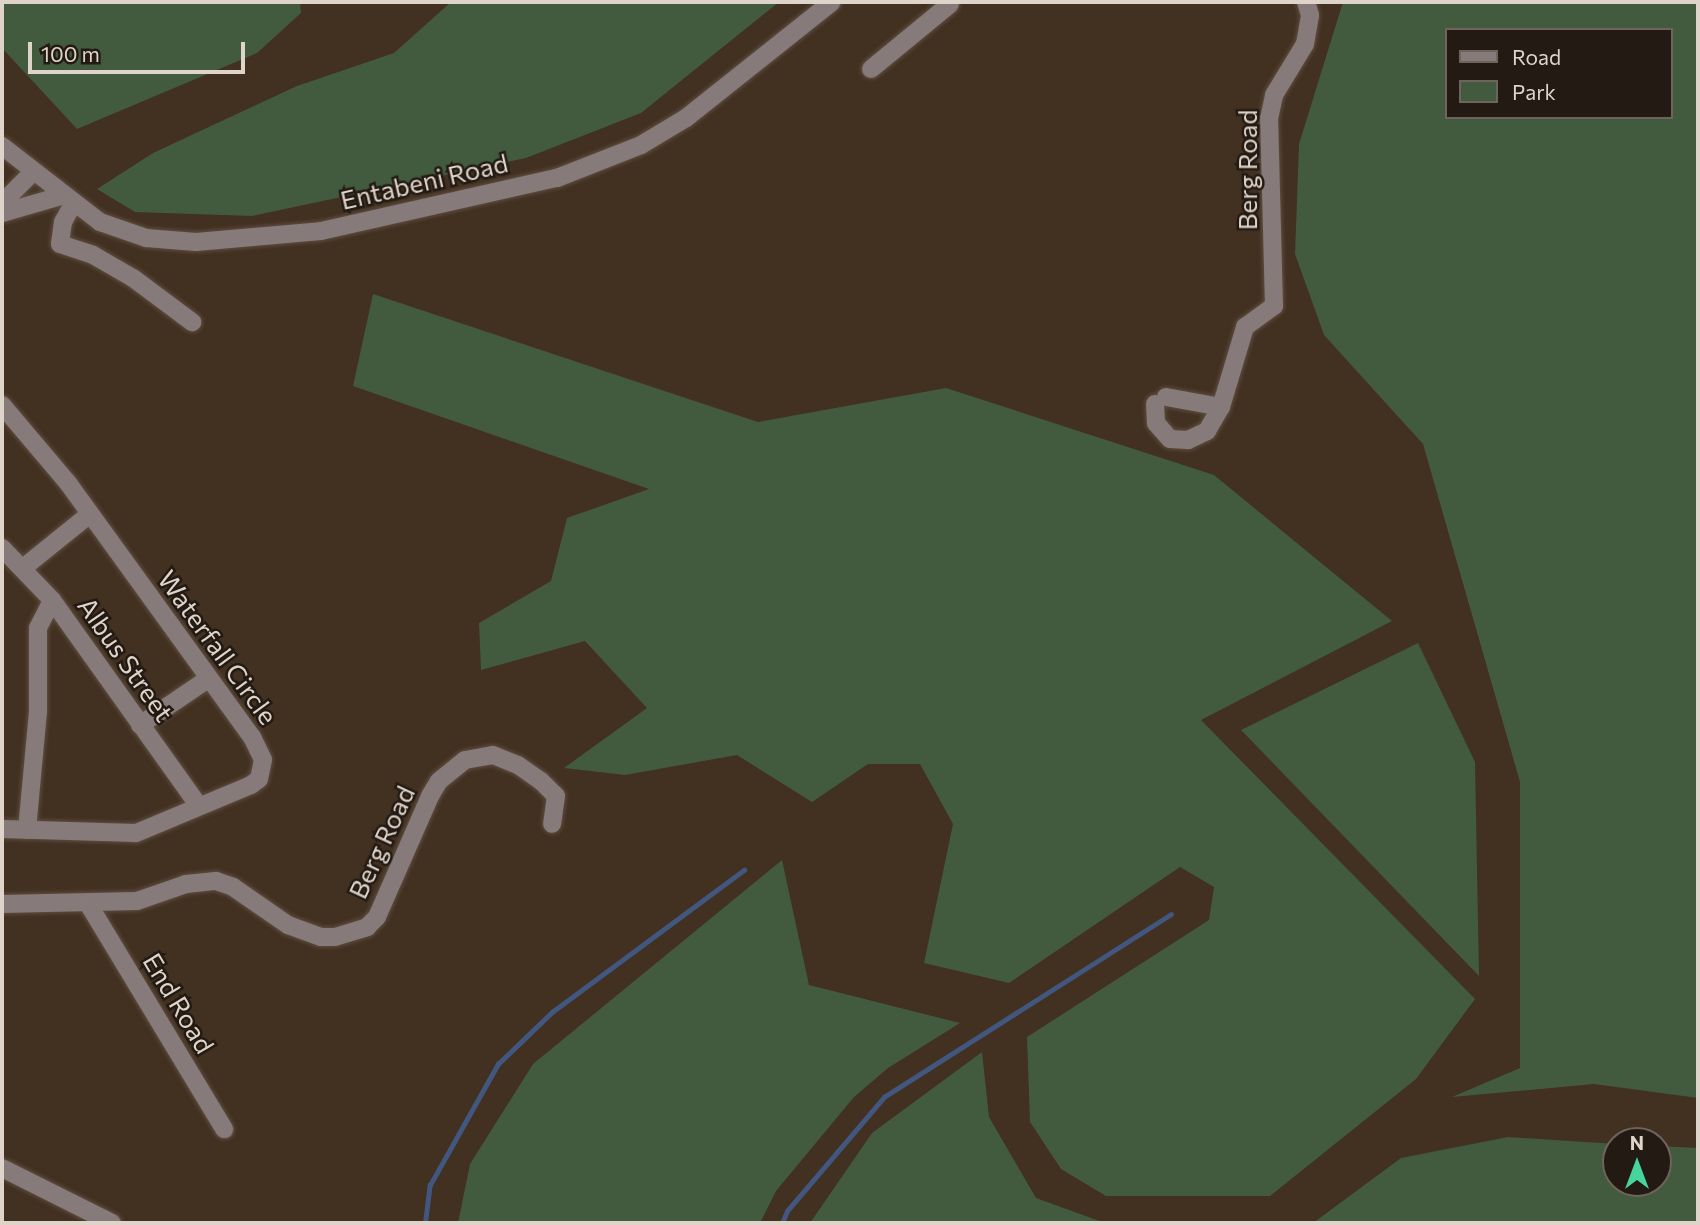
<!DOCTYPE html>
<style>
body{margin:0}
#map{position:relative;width:1700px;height:1225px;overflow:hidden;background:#423021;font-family:Commissioner,sans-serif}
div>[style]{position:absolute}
.green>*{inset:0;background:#425a3e}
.stream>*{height:4.5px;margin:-2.25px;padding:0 2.25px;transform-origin:2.25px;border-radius:2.25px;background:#41577f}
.roads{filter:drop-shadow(0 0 2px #5e4e3f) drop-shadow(0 0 2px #5e4e3f)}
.minor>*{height:18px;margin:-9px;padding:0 9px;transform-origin:9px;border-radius:9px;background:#877a7a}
span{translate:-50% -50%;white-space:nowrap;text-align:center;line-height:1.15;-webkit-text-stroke:5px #221a13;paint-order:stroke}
.street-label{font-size:26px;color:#dfd4ca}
.frame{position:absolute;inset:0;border:4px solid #dfd4ca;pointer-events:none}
.legend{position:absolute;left:1445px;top:28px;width:228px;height:91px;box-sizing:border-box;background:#221a13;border:2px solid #6e645c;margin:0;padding:9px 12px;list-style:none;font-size:21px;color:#dfd4ca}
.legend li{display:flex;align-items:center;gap:14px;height:35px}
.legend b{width:35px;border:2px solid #6e645c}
.north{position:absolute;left:1602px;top:1127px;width:70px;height:70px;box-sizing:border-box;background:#221a13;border:2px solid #6e645c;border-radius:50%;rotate:0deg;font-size:19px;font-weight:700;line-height:28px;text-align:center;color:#dfd4ca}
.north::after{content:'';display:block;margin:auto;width:24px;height:32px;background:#48d49d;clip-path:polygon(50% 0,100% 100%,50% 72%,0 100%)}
.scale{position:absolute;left:28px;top:42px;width:217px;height:32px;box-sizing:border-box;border:4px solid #dfd4ca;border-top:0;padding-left:9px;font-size:21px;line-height:24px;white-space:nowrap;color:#dfd4ca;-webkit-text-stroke:5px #221a13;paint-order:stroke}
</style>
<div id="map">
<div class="green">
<div style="clip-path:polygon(2px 2px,300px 2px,301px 13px,257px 53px,77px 129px,2px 48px)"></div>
<div style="clip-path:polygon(451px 2px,779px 2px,641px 113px,526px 158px,252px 216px,135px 212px,97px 189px,153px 153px,297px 86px,394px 53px)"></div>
<div style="clip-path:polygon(evenodd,1343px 2px,1698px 2px,1698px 1098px,1594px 1084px,1452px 1097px,1520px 1068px,1520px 782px,1423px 444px,1324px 335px,1295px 254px,1299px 144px,1343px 2px,1446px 30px,1670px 30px,1670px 117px,1446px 117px,1446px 30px)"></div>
<div style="clip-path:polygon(373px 294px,758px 422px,946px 388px,1214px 475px,1392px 621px,1201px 720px,1475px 999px,1416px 1079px,1270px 1196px,1106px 1196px,1061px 1169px,1030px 1122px,1027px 1037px,1209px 920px,1214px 887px,1180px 867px,1009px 983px,924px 963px,953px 824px,920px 764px,868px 764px,812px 802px,737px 755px,625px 775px,564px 768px,647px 708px,585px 641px,481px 670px,479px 623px,551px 581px,567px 518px,649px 489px,353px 386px)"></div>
<div style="clip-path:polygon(1418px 643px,1475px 762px,1479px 976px,1241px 730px)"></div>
<div style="clip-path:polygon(782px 860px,809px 985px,960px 1023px,888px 1068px,854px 1097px,776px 1191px,760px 1223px,458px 1223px,470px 1164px,533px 1064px)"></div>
<div style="clip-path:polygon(982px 1052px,989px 1117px,1036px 1198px,1105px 1223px,810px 1223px,872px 1133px)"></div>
<div style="clip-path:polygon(1508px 1137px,1616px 1144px,1616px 1183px,1658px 1183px,1658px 1146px,1698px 1148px,1698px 1223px,1313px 1223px,1401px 1158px)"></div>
</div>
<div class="stream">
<div style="left:425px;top:1223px;width:38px;rotate:-83deg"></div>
<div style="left:430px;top:1185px;width:139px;rotate:-60.7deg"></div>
<div style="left:498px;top:1064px;width:75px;rotate:-43.9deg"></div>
<div style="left:552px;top:1012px;width:239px;rotate:-36.5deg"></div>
<div style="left:782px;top:1223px;width:13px;rotate:-67deg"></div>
<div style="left:787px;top:1211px;width:150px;rotate:-49.6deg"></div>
<div style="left:884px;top:1097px;width:340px;rotate:-32.5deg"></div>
</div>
<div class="roads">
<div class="minor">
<div style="left:871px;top:69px;width:102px;rotate:-39.4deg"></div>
<div style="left:2px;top:146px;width:124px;rotate:37.8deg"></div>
<div style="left:100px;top:222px;width:49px;rotate:19.2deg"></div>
<div style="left:146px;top:238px;width:50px;rotate:4.6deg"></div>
<div style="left:196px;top:242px;width:125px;rotate:-5deg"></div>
<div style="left:321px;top:231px;width:242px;rotate:-12.7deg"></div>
<div style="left:557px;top:178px;width:90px;rotate:-21.4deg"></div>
<div style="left:641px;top:145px;width:52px;rotate:-31deg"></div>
<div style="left:686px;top:118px;width:186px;rotate:-38.5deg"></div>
<div style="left:2px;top:203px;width:44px;rotate:-45deg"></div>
<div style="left:73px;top:204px;width:21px;rotate:119deg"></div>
<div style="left:63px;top:222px;width:22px;rotate:98deg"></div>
<div style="left:60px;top:244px;width:35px;rotate:18deg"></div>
<div style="left:93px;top:255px;width:46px;rotate:29.9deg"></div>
<div style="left:133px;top:278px;width:74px;rotate:36.7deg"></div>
<div style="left:2px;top:213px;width:61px;rotate:-16.1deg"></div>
<div style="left:1166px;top:397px;width:56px;rotate:10.3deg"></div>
<div style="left:1155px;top:404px;width:19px;rotate:87deg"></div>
<div style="left:1156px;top:423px;width:21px;rotate:49deg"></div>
<div style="left:1170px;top:439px;width:18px;rotate:3deg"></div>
<div style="left:1188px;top:440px;width:21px;rotate:-25deg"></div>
<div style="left:1207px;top:431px;width:28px;rotate:-60deg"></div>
<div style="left:1221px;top:407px;width:84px;rotate:-73.3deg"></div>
<div style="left:1245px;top:327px;width:36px;rotate:-36deg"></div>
<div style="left:1274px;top:306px;width:187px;rotate:-91.5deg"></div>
<div style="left:1269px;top:119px;width:25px;rotate:-78deg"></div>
<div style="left:1274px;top:95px;width:60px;rotate:-58.7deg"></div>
<div style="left:1305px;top:44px;width:29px;rotate:-80deg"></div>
<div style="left:1310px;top:15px;width:14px;rotate:-107deg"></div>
<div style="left:2px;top:405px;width:102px;rotate:49.8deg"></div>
<div style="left:68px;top:483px;width:314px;rotate:54.1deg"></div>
<div style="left:252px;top:737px;width:25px;rotate:64deg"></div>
<div style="left:263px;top:760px;width:19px;rotate:102deg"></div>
<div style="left:259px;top:779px;width:10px;rotate:143deg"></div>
<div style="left:251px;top:785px;width:125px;rotate:157.3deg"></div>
<div style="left:136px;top:833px;width:134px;rotate:-178.3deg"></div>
<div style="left:2px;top:548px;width:72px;rotate:46.1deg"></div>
<div style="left:52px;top:600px;width:253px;rotate:54.5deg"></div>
<div style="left:23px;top:568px;width:86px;rotate:-38.9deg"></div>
<div style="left:140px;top:725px;width:82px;rotate:-34.1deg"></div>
<div style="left:27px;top:830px;width:119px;rotate:-84.7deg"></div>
<div style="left:38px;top:712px;width:84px;rotate:-90deg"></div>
<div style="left:38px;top:628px;width:31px;rotate:-63deg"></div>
<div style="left:2px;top:904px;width:135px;rotate:-1.3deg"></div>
<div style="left:137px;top:901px;width:52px;rotate:-19.1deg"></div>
<div style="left:186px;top:884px;width:30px;rotate:-6deg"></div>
<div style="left:216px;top:881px;width:18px;rotate:19deg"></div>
<div style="left:233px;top:887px;width:67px;rotate:34.6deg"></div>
<div style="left:288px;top:925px;width:35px;rotate:20deg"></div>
<div style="left:321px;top:937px;width:14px"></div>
<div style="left:335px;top:937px;width:34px;rotate:-17deg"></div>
<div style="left:367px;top:927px;width:14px;rotate:-45deg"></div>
<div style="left:377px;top:917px;width:132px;rotate:-66.3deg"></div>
<div style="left:430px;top:796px;width:17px;rotate:-59deg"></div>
<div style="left:439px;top:781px;width:33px;rotate:-39deg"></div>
<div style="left:465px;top:760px;width:28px;rotate:-10deg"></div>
<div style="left:493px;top:755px;width:27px;rotate:22deg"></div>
<div style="left:518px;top:765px;width:28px;rotate:35deg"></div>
<div style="left:541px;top:781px;width:21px;rotate:45deg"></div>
<div style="left:556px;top:796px;width:28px;rotate:98deg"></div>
<div style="left:89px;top:905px;width:262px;rotate:58.9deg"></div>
<div style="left:2px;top:1168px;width:123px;rotate:26.6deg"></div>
</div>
</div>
<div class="street-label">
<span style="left:1247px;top:170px;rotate:-90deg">Berg Road</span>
<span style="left:424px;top:181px;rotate:-13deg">Entabeni Road</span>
<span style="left:218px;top:647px;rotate:54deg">Waterfall Circle</span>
<span style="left:126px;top:659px;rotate:55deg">Albus Street</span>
<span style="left:381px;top:842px;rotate:-65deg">Berg Road</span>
<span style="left:179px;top:1003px;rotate:59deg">End Road</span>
</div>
<div class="frame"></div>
<ul class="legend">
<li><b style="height:9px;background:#877a7a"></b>Road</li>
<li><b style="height:19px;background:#425a3e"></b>Park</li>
</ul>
<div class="north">N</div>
<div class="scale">100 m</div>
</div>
